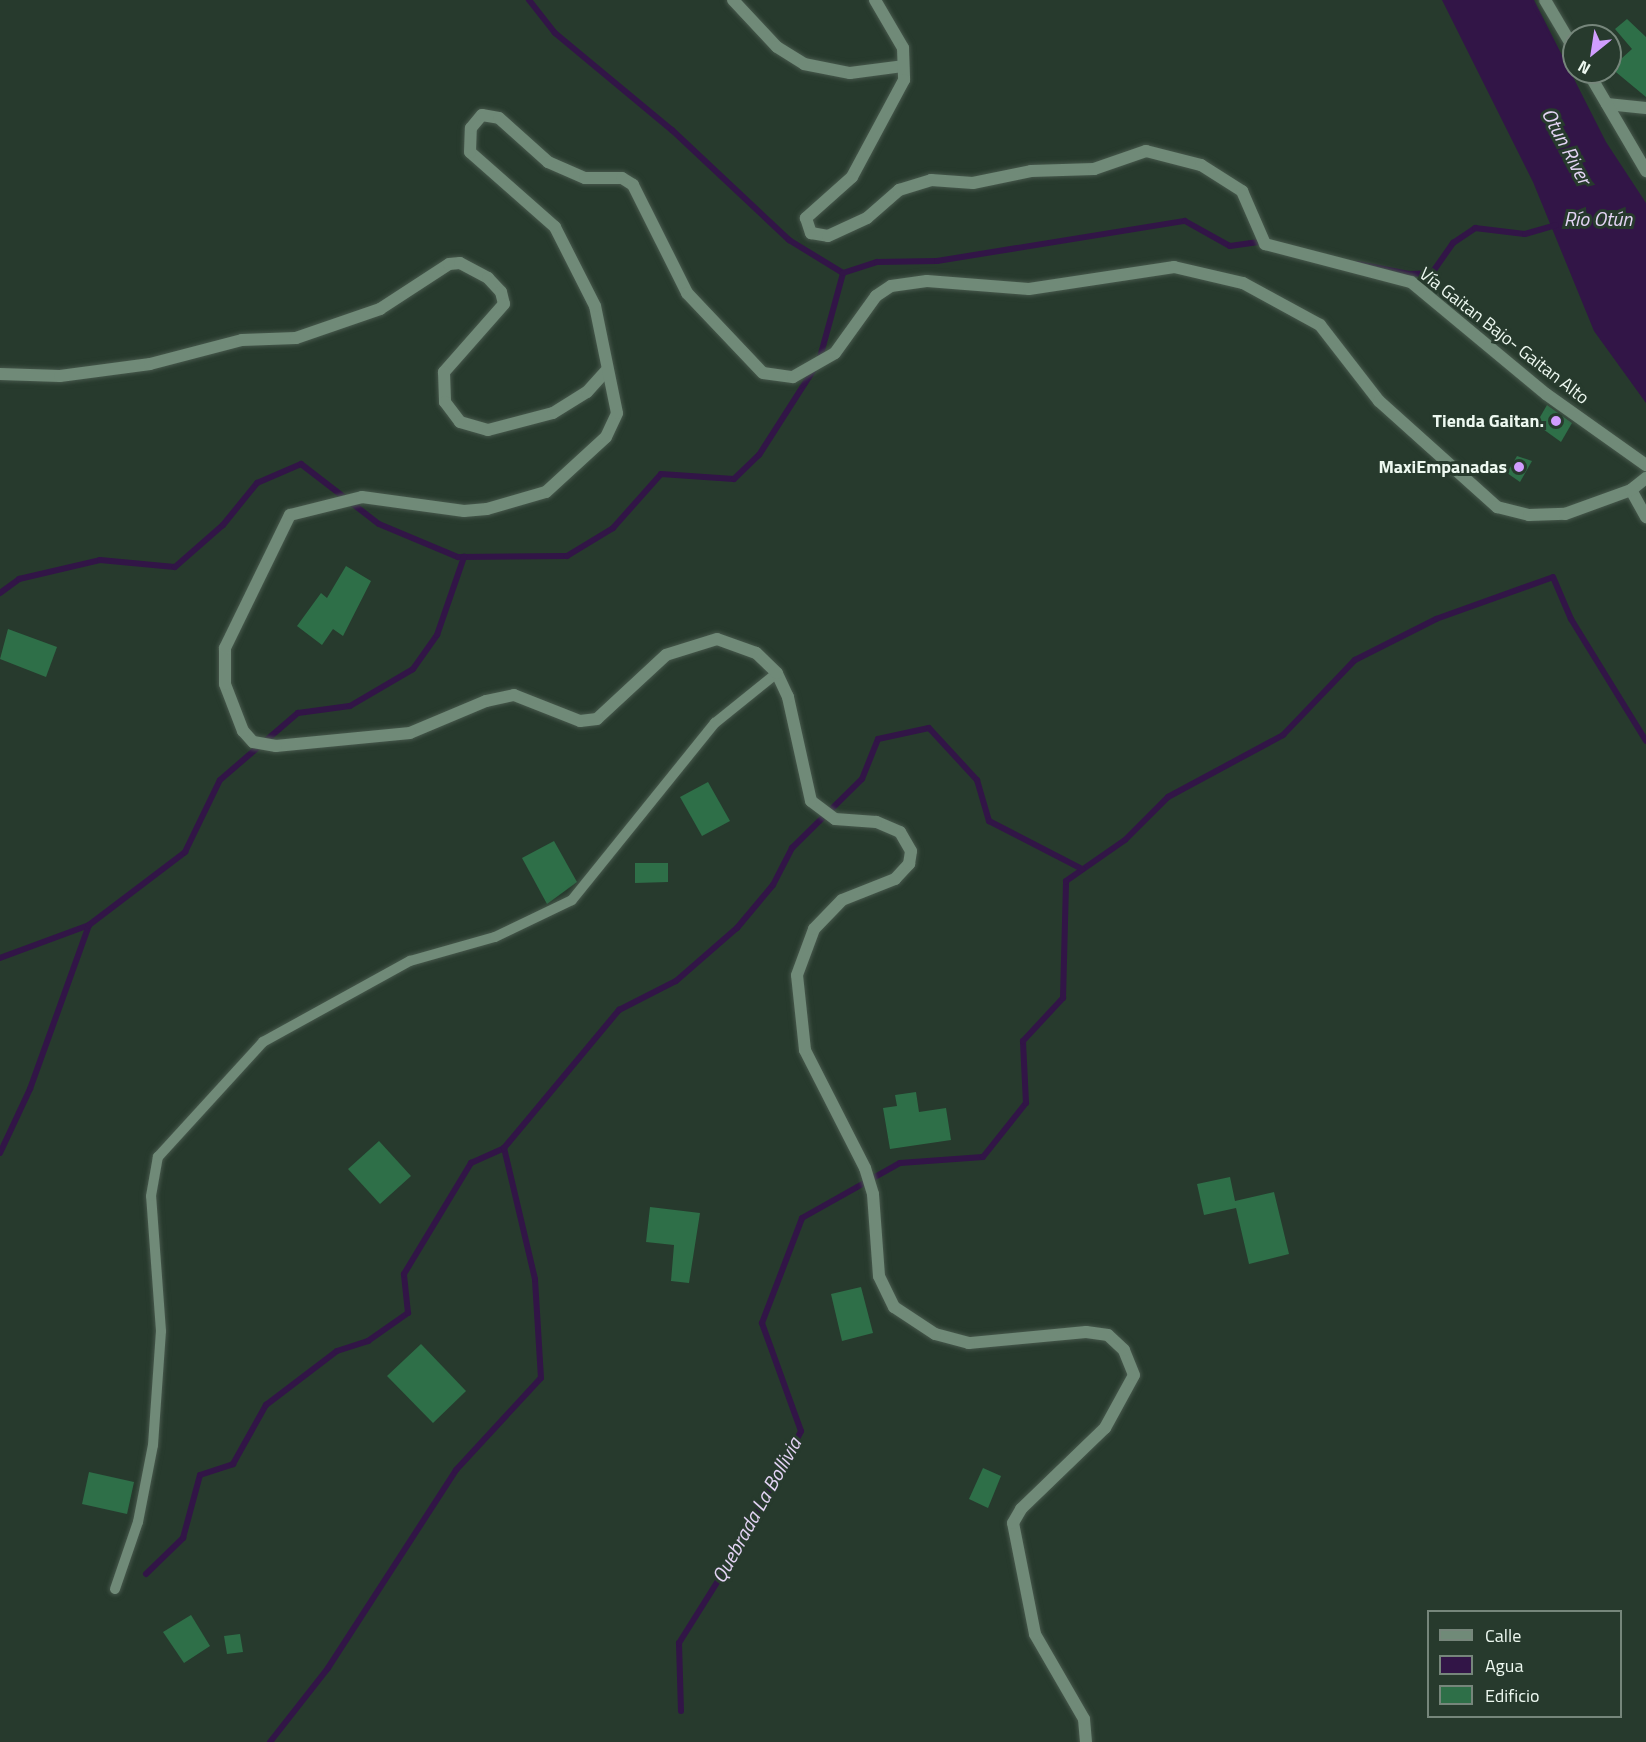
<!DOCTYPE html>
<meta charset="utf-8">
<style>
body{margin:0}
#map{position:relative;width:1646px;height:1742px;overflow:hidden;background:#273a2d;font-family:"Titillium Web",sans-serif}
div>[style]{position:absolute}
.water>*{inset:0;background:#321547}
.stream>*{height:6px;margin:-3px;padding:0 3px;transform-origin:3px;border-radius:3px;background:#321547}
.building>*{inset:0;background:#2e6f48}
.roads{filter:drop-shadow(0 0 2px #47584c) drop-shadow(0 0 2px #47584c)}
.service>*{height:10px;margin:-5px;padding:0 5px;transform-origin:5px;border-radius:5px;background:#708a78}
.minor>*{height:12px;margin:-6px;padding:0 6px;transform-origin:6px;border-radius:6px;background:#708a78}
.tertiary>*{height:12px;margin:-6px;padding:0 6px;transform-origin:6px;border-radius:6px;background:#708a78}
.dots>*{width:16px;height:16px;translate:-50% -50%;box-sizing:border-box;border:3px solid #273a2d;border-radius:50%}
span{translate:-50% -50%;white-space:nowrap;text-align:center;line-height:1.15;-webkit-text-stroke:6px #273a2d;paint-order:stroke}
.street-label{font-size:18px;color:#edf8f0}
.poi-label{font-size:18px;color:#edf8f0;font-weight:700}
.right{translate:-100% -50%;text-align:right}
.water-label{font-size:20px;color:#e4d4f5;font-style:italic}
.legend{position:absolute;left:1427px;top:1610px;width:195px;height:108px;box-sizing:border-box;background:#273a2d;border:2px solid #76867b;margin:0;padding:8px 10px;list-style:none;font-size:18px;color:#edf8f0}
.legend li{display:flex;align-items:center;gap:12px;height:30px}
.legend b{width:30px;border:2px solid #76867b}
.north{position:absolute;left:1562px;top:24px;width:60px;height:60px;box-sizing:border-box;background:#273a2d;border:2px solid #76867b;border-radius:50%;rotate:210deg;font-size:16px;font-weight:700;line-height:24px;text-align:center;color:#edf8f0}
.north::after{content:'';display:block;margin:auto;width:21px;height:27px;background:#d19dfe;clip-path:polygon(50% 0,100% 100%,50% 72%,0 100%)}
</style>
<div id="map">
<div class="water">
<div style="clip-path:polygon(1442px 0,1534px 0,1606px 142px,1646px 203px,1646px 403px,1594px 331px,1533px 182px)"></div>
</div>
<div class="stream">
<div style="left:529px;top:0;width:42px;rotate:51.8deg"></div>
<div style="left:555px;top:33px;width:152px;rotate:39.7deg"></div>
<div style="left:672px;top:130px;width:161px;rotate:43.2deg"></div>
<div style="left:789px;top:240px;width:63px;rotate:31.4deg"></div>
<div style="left:1358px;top:264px;width:52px;rotate:11.1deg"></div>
<div style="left:1409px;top:274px;width:23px;rotate:-2deg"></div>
<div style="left:1432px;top:273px;width:37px;rotate:-55deg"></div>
<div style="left:1453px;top:243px;width:27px;rotate:-34deg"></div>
<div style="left:1475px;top:228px;width:50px;rotate:6.8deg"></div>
<div style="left:1525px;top:234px;width:32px;rotate:-16deg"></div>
<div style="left:819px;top:361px;width:91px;rotate:-74.7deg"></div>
<div style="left:843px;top:273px;width:36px;rotate:-18deg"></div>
<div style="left:877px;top:262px;width:60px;rotate:-1deg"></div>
<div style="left:937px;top:261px;width:251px;rotate:-9.2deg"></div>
<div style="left:1185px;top:221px;width:51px;rotate:29.1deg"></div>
<div style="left:1230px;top:246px;width:34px;rotate:-8deg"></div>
<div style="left:0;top:593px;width:24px;rotate:-36deg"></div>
<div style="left:19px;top:579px;width:83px;rotate:-13.2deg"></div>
<div style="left:100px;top:560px;width:75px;rotate:5.3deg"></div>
<div style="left:175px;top:567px;width:64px;rotate:-41.2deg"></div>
<div style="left:223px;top:525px;width:54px;rotate:-51deg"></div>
<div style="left:257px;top:483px;width:48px;rotate:-23.4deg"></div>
<div style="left:301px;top:464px;width:98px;rotate:37.6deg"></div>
<div style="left:379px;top:524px;width:86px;rotate:22.7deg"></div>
<div style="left:458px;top:557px;width:109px;rotate:-0.5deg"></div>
<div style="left:567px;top:556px;width:54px;rotate:-31.3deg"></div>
<div style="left:613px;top:528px;width:72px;rotate:-48.4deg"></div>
<div style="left:661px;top:474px;width:73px;rotate:3.9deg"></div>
<div style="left:734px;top:479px;width:35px;rotate:-44deg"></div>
<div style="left:759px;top:455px;width:102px;rotate:-57.4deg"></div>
<div style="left:0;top:958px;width:95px;rotate:-20.3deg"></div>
<div style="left:0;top:1153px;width:71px;rotate:-64.9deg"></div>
<div style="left:30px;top:1089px;width:174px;rotate:-70.2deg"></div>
<div style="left:89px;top:925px;width:121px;rotate:-37.2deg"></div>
<div style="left:185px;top:852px;width:80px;rotate:-64.1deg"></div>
<div style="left:220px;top:780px;width:103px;rotate:-40.7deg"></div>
<div style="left:298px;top:713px;width:52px;rotate:-7.7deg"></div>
<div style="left:350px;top:706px;width:73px;rotate:-30.4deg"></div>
<div style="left:413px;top:669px;width:42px;rotate:-54.8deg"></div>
<div style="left:437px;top:635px;width:83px;rotate:-70.9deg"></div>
<div style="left:146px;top:1574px;width:52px;rotate:-44.2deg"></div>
<div style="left:183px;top:1538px;width:65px;rotate:-74.9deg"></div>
<div style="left:200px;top:1475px;width:35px;rotate:-18deg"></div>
<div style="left:233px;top:1464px;width:68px;rotate:-60.8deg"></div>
<div style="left:266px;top:1405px;width:89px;rotate:-37.3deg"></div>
<div style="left:337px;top:1351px;width:33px;rotate:-18deg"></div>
<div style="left:368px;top:1341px;width:49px;rotate:-35deg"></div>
<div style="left:408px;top:1313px;width:39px;rotate:-96deg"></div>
<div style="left:404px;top:1274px;width:130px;rotate:-58.9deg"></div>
<div style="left:471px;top:1163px;width:36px;rotate:-24deg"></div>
<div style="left:681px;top:1711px;width:68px;rotate:-91.7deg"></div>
<div style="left:679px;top:1643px;width:102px;rotate:-57.9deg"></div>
<div style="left:733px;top:1557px;width:143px;rotate:-61.6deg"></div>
<div style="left:801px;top:1431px;width:115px;rotate:-109.9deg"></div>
<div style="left:762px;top:1323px;width:112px;rotate:-69.1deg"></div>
<div style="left:802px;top:1218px;width:112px;rotate:-29.3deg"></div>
<div style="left:900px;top:1163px;width:83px;rotate:-4.1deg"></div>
<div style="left:983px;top:1157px;width:69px;rotate:-51.5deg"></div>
<div style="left:1026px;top:1103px;width:62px;rotate:-92.8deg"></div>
<div style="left:1023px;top:1041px;width:59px;rotate:-47.1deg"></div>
<div style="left:1063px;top:998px;width:117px;rotate:-88.5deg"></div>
<div style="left:1066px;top:881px;width:72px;rotate:-34.8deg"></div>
<div style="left:1125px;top:840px;width:61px;rotate:-45deg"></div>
<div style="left:1168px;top:797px;width:131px;rotate:-28.3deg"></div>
<div style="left:1283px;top:735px;width:104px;rotate:-46.2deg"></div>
<div style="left:1355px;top:660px;width:91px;rotate:-26.8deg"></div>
<div style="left:1436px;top:619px;width:124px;rotate:-19.7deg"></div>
<div style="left:1553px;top:577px;width:46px;rotate:66.8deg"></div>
<div style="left:1571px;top:619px;width:143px;rotate:58.4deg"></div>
<div style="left:270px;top:1742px;width:94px;rotate:-51.9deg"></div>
<div style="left:328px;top:1668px;width:236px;rotate:-57.1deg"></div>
<div style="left:456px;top:1470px;width:125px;rotate:-47.3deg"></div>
<div style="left:541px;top:1378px;width:99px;rotate:-93.5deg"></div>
<div style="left:535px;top:1279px;width:135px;rotate:-103.3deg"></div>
<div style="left:504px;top:1148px;width:180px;rotate:-50.2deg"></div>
<div style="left:619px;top:1010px;width:64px;rotate:-27deg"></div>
<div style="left:676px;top:981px;width:81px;rotate:-41deg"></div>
<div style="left:737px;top:928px;width:56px;rotate:-50.1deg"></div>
<div style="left:773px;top:885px;width:42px;rotate:-62.8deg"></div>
<div style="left:792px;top:848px;width:98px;rotate:-44.6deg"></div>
<div style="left:862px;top:779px;width:43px;rotate:-68.2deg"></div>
<div style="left:878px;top:739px;width:52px;rotate:-12.2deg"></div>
<div style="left:929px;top:728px;width:71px;rotate:47.3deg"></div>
<div style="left:977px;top:780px;width:43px;rotate:73.7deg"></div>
<div style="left:989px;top:821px;width:105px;rotate:27.3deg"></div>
</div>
<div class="building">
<div style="clip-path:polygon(1627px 19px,1646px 37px,1646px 97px,1611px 68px,1632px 49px,1615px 29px)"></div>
<div style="clip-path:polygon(1547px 405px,1572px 423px,1561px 442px,1536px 424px)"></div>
<div style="clip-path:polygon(1517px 456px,1532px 461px,1520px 482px,1507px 473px)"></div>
<div style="clip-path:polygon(346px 566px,371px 581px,343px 636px,333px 629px,322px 645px,297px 626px,321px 593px,327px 598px)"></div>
<div style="clip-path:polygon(8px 629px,57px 647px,46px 677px,0 659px)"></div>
<div style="clip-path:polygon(708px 782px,730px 821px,702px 836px,680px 797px)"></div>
<div style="clip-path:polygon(554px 841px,577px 882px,547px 904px,522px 858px)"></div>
<div style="clip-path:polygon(635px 863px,668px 863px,668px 882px,635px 883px)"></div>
<div style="clip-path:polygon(916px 1092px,919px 1112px,946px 1108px,951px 1140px,890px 1149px,883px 1108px,897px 1106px,895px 1095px)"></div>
<div style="clip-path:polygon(379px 1141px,411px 1176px,380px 1204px,348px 1169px)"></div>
<div style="clip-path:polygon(1230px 1177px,1235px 1201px,1274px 1192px,1289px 1254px,1249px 1264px,1236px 1208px,1204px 1215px,1197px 1184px)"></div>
<div style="clip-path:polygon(650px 1207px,700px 1213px,689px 1283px,671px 1281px,674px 1245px,646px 1242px)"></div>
<div style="clip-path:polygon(861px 1287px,873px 1333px,842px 1341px,831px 1294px)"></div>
<div style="clip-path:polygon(421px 1344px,466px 1391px,433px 1423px,387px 1376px)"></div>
<div style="clip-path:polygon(983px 1468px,1001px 1476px,988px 1508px,969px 1499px)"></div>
<div style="clip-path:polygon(89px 1472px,134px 1482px,127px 1514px,82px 1504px)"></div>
<div style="clip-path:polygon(191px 1615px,210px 1646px,184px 1663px,163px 1632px)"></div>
<div style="clip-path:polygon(240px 1634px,243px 1652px,227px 1654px,224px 1636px)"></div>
</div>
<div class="roads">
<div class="service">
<div style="left:115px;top:1589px;width:71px;rotate:-71.1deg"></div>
<div style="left:138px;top:1522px;width:78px;rotate:-79deg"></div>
<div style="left:153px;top:1445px;width:114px;rotate:-86deg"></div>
<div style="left:161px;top:1331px;width:135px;rotate:-94.2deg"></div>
<div style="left:151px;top:1196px;width:40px;rotate:-80deg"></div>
<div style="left:158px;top:1157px;width:156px;rotate:-47.6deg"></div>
<div style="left:263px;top:1042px;width:168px;rotate:-28.9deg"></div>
<div style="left:410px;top:961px;width:88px;rotate:-15.8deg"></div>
<div style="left:495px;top:937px;width:85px;rotate:-25.7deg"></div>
<div style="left:572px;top:900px;width:228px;rotate:-51.1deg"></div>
<div style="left:715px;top:723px;width:80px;rotate:-38.9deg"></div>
</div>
<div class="minor">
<div style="left:733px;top:0;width:64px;rotate:46.9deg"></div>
<div style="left:777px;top:47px;width:32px;rotate:32deg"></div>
<div style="left:804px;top:64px;width:47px;rotate:11.1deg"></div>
<div style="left:850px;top:73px;width:53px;rotate:-7.5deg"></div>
<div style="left:875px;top:0;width:56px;rotate:59.7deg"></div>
<div style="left:903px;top:48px;width:32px;rotate:88deg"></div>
<div style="left:904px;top:80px;width:110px;rotate:118.2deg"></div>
<div style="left:852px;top:177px;width:62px;rotate:138.3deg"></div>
<div style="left:806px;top:218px;width:16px;rotate:72deg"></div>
<div style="left:811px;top:233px;width:17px;rotate:10deg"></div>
<div style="left:828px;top:236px;width:43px;rotate:-24.8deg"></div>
<div style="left:867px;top:218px;width:43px;rotate:-41.2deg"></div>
<div style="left:899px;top:190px;width:34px;rotate:-17deg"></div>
<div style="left:931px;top:180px;width:42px;rotate:4.1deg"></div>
<div style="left:973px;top:183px;width:59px;rotate:-11.7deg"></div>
<div style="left:1031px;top:171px;width:63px;rotate:-1.8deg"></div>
<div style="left:1094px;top:169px;width:55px;rotate:-19.1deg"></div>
<div style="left:1146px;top:151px;width:57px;rotate:14.3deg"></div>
<div style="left:1201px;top:165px;width:49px;rotate:32.4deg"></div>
<div style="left:1242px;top:191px;width:58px;rotate:66.5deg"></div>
<div style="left:1265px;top:244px;width:151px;rotate:14.6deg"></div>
<div style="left:1411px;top:282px;width:175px;rotate:39.7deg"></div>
<div style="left:1546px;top:394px;width:123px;rotate:35.4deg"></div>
<div style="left:1607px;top:104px;width:39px;rotate:6deg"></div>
<div style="left:0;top:374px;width:60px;rotate:1.9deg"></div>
<div style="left:60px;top:376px;width:91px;rotate:-7.6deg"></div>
<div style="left:150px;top:364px;width:95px;rotate:-14.6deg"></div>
<div style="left:242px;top:340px;width:54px;rotate:-2.1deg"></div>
<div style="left:296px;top:338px;width:89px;rotate:-19deg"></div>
<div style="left:380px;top:309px;width:82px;rotate:-33.1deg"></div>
<div style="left:449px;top:264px;width:11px;rotate:-5deg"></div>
<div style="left:460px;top:263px;width:32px;rotate:28deg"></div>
<div style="left:488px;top:278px;width:19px;rotate:47deg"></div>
<div style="left:501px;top:292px;width:12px;rotate:76deg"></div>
<div style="left:504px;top:304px;width:91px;rotate:131.4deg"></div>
<div style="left:444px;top:372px;width:30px;rotate:88deg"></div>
<div style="left:445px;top:402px;width:25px;rotate:53deg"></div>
<div style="left:460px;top:422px;width:29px;rotate:16deg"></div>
<div style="left:488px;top:430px;width:67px;rotate:-14.7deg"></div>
<div style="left:553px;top:413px;width:40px;rotate:-32deg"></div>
<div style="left:587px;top:392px;width:28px;rotate:-48deg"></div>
<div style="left:1631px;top:490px;width:31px;rotate:61deg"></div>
<div style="left:1086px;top:1742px;width:23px;rotate:-95deg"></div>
<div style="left:1084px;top:1719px;width:98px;rotate:-120deg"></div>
<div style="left:1035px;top:1634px;width:113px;rotate:-101.2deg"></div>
<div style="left:1013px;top:1523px;width:16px;rotate:-60deg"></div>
<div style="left:1021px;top:1509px;width:117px;rotate:-44deg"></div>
<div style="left:1105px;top:1428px;width:60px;rotate:-61.3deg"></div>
<div style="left:1134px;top:1375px;width:27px;rotate:-112deg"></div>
<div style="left:1124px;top:1350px;width:22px;rotate:-137deg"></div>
<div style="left:1108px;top:1335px;width:22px;rotate:-172deg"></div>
<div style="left:1086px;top:1332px;width:118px;rotate:174.6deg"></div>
<div style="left:969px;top:1343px;width:35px;rotate:-165deg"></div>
<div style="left:935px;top:1334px;width:49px;rotate:-146.6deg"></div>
<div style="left:894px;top:1307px;width:34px;rotate:-116deg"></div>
<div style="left:879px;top:1276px;width:82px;rotate:-94.2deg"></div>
<div style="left:873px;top:1194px;width:27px;rotate:-107deg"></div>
<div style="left:865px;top:1168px;width:132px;rotate:-117deg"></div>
<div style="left:805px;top:1050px;width:75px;rotate:-96.1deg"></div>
<div style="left:797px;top:975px;width:49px;rotate:-69.7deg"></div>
<div style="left:814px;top:929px;width:40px;rotate:-46deg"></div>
<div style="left:842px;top:900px;width:57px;rotate:-21.6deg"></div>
<div style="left:895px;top:879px;width:21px;rotate:-47deg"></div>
<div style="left:909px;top:864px;width:13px;rotate:-81deg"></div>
<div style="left:911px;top:851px;width:22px;rotate:-120deg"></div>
<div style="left:900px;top:832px;width:26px;rotate:-157deg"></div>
<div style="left:876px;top:822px;width:41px;rotate:-175.8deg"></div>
<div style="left:835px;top:819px;width:30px;rotate:-143deg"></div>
<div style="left:811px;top:801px;width:107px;rotate:-102.5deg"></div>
<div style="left:788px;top:697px;width:26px;rotate:-115deg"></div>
<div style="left:777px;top:673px;width:29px;rotate:-136deg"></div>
<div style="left:756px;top:653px;width:41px;rotate:-160.3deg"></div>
<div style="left:717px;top:639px;width:53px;rotate:162.6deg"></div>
<div style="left:666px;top:655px;width:94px;rotate:137.2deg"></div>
<div style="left:597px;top:719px;width:17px;rotate:173deg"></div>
<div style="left:580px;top:721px;width:71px;rotate:-158.5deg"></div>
<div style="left:514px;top:695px;width:29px;rotate:168deg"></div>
<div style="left:486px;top:701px;width:82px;rotate:157.2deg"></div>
<div style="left:410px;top:733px;width:135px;rotate:174.5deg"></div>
<div style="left:276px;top:746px;width:23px;rotate:-170deg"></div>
<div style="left:253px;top:742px;width:15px;rotate:-132deg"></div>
<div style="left:243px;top:731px;width:50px;rotate:-111deg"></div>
<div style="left:225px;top:684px;width:36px;rotate:-90deg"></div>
<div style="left:225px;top:648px;width:148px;rotate:-64deg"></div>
<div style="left:290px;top:515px;width:74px;rotate:-14deg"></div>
<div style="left:362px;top:497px;width:103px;rotate:7.8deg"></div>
<div style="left:464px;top:511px;width:23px;rotate:-5deg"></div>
<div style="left:487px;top:509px;width:61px;rotate:-16.1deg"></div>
<div style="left:546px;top:492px;width:81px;rotate:-42.5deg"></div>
<div style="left:606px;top:437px;width:26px;rotate:-65deg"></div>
<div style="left:617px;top:413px;width:109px;rotate:-101.6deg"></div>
<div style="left:595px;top:306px;width:89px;rotate:-116.9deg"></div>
<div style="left:555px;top:227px;width:113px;rotate:-138.6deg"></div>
<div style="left:470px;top:152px;width:24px;rotate:-88deg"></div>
<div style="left:471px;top:128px;width:17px;rotate:-50deg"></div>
<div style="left:482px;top:115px;width:17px;rotate:10deg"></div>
<div style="left:499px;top:118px;width:66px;rotate:41.9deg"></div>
<div style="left:548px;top:162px;width:40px;rotate:23.4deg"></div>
<div style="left:585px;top:178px;width:37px"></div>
<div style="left:622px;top:178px;width:13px;rotate:32deg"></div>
<div style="left:633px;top:185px;width:121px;rotate:63.4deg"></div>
<div style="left:687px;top:293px;width:110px;rotate:46.5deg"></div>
<div style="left:763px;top:373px;width:30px;rotate:8deg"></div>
<div style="left:793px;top:377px;width:48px;rotate:-29.7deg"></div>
<div style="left:835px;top:353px;width:70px;rotate:-54.3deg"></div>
<div style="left:876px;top:296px;width:18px;rotate:-34deg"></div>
<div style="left:891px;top:286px;width:36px;rotate:-8deg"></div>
<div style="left:927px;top:281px;width:102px;rotate:4.5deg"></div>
<div style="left:1029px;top:289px;width:147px;rotate:-8.6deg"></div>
<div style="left:1174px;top:267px;width:71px;rotate:13.1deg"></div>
<div style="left:1243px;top:283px;width:88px;rotate:28.6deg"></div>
<div style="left:1320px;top:325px;width:96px;rotate:52.2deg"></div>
<div style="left:1379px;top:401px;width:159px;rotate:41.9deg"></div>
<div style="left:1497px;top:507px;width:33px;rotate:14deg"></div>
<div style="left:1529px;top:515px;width:36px;rotate:-2deg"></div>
<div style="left:1565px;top:514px;width:70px;rotate:-20deg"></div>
<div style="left:1631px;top:490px;width:19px;rotate:-39deg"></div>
</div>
<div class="tertiary">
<div style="left:1545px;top:0;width:57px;rotate:59.4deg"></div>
<div style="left:1588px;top:72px;width:115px;rotate:59.6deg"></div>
</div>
</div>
<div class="dots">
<div style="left:1556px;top:421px;background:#d19dfe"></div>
<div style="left:1519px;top:467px;background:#d19dfe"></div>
</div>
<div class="street-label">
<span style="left:1504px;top:336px;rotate:38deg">Vía Gaitan Bajo- Gaitan Alto</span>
</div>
<div class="poi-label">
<span class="right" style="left:1544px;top:421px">Tienda Gaitan.</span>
<span class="right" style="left:1507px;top:467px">MaxiEmpanadas</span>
</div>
<div class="water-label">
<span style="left:1567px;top:146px;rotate:62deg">Otun River</span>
<span style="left:1598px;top:218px">Río Otún</span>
<span style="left:756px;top:1510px;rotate:-61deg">Quebrada La Bollivia</span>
</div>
<ul class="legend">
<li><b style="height:8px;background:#708a78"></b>Calle</li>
<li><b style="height:16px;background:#321547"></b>Agua</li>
<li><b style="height:16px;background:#2e6f48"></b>Edificio</li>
</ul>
<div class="north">N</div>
</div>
